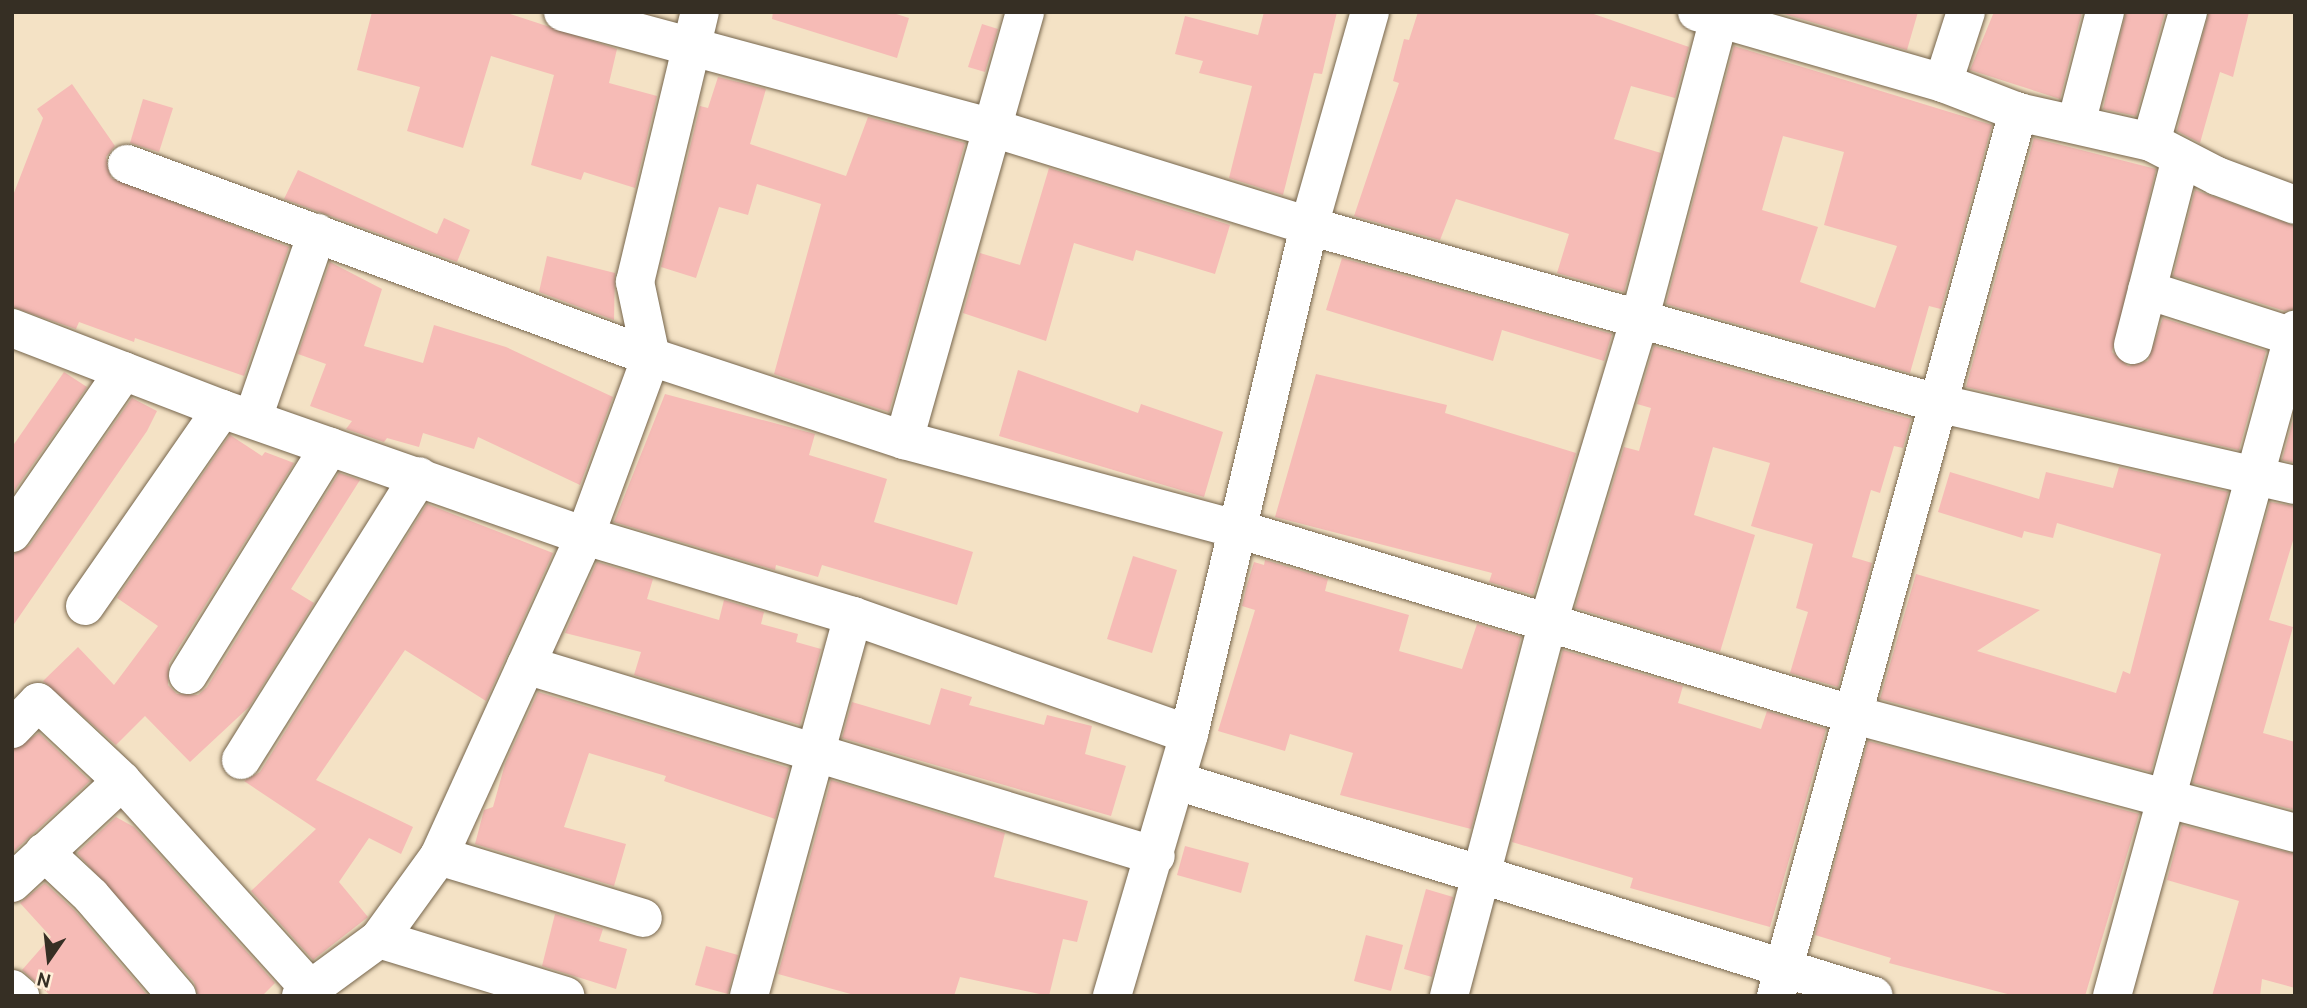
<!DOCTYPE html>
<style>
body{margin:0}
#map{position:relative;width:2307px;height:1008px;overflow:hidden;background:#f4e2c5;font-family:Cabin,sans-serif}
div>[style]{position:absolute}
.building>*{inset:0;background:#f6bbb6}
.roads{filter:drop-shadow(0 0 2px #76664d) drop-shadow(0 0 2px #76664d)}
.minor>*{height:38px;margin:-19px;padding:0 19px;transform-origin:19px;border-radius:19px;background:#fff}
span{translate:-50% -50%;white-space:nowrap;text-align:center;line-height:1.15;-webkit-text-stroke:5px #fff0d9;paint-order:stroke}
.frame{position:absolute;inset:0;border:14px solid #362f24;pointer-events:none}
.north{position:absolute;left:14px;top:924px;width:70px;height:70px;-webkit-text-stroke:5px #fff0d9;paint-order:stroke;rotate:194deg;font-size:19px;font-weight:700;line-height:28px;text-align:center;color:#362f24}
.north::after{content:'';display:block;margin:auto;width:24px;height:32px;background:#362f24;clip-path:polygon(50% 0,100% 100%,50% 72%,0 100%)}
</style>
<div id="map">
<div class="building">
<div style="clip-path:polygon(372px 12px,504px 12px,617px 49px,609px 83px,657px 96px,635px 188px,584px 172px,581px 180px,531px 165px,554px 75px,491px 56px,463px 148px,407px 131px,420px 87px,357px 70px)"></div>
<div style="clip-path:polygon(773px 12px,890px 12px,909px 18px,897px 58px,772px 19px)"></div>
<div style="clip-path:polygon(1264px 12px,1337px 12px,1322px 74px,1314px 73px,1283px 195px,1229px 178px,1252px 86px,1199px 73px,1203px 61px,1175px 54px,1185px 16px,1258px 35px)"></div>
<div style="clip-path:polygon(1418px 12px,1588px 12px,1689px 47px,1675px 98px,1631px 86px,1614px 139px,1661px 153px,1624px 292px,1557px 273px,1569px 234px,1456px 199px,1440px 240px,1354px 216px,1399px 83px,1393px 81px,1404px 39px,1409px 40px)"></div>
<div style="clip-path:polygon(1777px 12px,1918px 12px,1907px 50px)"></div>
<div style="clip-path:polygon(1994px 12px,2082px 12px,2060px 99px,1970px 70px)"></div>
<div style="clip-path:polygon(2126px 12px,2165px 12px,2136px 116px,2103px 109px)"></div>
<div style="clip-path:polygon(2209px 12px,2249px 12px,2233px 77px,2220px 72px,2200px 143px,2177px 131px)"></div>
<div style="clip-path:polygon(982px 24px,998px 29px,985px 72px,968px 67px)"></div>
<div style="clip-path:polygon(evenodd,1734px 46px,1992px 125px,1941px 309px,1929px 306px,1910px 373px,1666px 304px,1734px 46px,1783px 136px,1844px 152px,1824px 225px,1897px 246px,1875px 308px,1800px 282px,1818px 227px,1762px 210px,1783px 136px)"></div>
<div style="clip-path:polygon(718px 77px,766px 89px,750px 144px,846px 176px,868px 117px,965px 143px,889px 412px,774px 374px,821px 204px,757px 184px,748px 215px,719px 207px,696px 278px,661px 267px,700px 106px,708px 108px)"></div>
<div style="clip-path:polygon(72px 84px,115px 146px,106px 157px,111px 178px,289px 247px,244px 376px,135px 338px,134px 342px,79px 322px,76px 329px,12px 307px,12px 198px,43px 118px,37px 109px)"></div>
<div style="clip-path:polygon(143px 99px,173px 108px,159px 152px,130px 143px)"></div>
<div style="clip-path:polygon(2034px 138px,2156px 169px,2112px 352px,2128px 366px,2148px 361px,2163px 318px,2266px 351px,2239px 450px,1966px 387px)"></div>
<div style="clip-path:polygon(1049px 168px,1230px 225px,1215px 274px,1136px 250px,1133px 261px,1074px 243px,1046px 341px,963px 313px,980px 253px,1020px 265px)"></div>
<div style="clip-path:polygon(298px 170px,437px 234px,444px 218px,470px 230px,457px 262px,284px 199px)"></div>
<div style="clip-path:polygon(2195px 190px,2295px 226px,2295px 309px,2285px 311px,2173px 276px)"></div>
<div style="clip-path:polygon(547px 256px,615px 273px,614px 320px,539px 292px)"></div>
<div style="clip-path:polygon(1342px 258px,1612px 334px,1604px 361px,1502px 330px,1493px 361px,1326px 310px)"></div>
<div style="clip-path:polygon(330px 262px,382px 289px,364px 346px,423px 363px,434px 325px,506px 347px,613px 397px,580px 485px,478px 437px,474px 449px,423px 433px,419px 447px,387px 438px,384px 442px,346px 429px,352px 421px,310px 406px,326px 364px,298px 354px)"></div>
<div style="clip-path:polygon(1654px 346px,1911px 419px,1903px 448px,1894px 446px,1880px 493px,1871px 490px,1852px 557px,1872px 563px,1838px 687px,1790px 673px,1808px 612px,1796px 608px,1813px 544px,1751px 526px,1770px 463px,1713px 447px,1694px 515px,1755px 535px,1720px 652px,1575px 608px,1624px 447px,1639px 451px,1651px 408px,1637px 404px)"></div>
<div style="clip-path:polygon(1018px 370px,1138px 413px,1141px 404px,1223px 432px,1204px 497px,999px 436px)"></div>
<div style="clip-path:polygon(64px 372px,87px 387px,12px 494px,12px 447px)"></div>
<div style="clip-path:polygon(1316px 374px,1447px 405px,1445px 413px,1576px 453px,1533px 595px,1489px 582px,1492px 573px,1275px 517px)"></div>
<div style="clip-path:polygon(665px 394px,815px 434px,809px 455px,887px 479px,874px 522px,973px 552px,957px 605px,822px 565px,818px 577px,776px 565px,775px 570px,614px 522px)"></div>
<div style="clip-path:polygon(132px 398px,157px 411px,147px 431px,12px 627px,12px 555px,30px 545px)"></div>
<div style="clip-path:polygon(2295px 413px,2295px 463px,2282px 460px)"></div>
<div style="clip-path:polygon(230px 435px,262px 456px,265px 452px,294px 463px,169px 663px,168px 685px,177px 694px,198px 695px,207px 687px,339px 473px,360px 480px,291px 589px,314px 603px,249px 707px,190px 762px,145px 716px,116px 745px,43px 681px,78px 647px,114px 685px,158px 626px,117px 598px)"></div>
<div style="clip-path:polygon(2119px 467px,2228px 492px,2151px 772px,1880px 699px,1916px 574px,2040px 610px,1977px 651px,2116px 693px,2123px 671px,2130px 674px,2161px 554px,2057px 523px,2053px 538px,2024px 531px,2022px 538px,1938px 512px,1950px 472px,2039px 499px,2046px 472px,2113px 488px)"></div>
<div style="clip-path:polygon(2270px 502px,2295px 506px,2295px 534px,2269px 620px,2293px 627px,2263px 733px,2295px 742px,2295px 810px,2193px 783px)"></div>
<div style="clip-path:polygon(427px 504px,553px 553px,486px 701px,405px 650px,316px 780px,413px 827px,401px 854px,369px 838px,339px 882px,368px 917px,313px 960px,251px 891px,316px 829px,244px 781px,260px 772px)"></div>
<div style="clip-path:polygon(1133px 556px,1177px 570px,1152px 653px,1107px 639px)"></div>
<div style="clip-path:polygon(1265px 560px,1328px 579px,1325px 591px,1409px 615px,1399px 651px,1462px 669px,1477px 624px,1521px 637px,1471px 829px,1340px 795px,1353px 753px,1290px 734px,1285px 751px,1218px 731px,1255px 610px,1242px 606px,1247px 585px,1254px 562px,1264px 565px)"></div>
<div style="clip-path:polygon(597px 562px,653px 579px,647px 599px,719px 620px,724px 600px,764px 612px,761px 624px,798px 634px,796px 642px,821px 649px,800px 725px,634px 675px,641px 652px,565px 633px)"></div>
<div style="clip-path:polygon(1563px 650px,1683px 686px,1678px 703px,1761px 729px,1767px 711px,1826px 729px,1770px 927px,1630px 888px,1633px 878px,1512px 842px)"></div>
<div style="clip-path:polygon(941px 688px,972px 697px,969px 705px,1044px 725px,1047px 715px,1092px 726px,1085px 754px,1126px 766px,1111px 816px,842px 738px,852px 702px,930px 725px)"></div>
<div style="clip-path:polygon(538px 692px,789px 768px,775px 819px,664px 781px,666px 776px,589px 753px,564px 827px,626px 844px,614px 886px,475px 844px,484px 810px,493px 807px,505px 764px)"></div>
<div style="clip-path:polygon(39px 733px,90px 781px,12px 853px,12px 750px)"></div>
<div style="clip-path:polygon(1868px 741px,2139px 814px,2085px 996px,2015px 996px,1889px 963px,1891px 958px,1815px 935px)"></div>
<div style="clip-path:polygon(831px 780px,1005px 833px,994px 877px,1088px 901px,1077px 942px,1063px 939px,1049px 996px,960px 977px,954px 996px,858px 996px,778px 974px)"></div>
<div style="clip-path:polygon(116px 817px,134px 827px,275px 983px,262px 996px,198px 996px,194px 982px,77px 853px)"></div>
<div style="clip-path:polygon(2182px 825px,2295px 854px,2295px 988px,2262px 979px,2260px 996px,2212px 996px,2239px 901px,2167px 880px)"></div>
<div style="clip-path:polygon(1185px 846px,1249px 863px,1241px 893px,1177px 875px)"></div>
<div style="clip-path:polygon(45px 883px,75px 911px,148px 996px,51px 996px,22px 970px,51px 937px,20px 903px)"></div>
<div style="clip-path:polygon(1426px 889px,1453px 897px,1432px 977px,1404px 969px)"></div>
<div style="clip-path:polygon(555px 914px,603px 929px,599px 941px,627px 949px,616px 989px,542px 966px)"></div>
<div style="clip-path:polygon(1366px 935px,1403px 945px,1391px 991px,1354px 981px)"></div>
<div style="clip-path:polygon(706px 946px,738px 955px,728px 994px,695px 985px)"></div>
</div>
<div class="roads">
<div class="minor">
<div style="left:563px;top:12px;width:449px;rotate:15.1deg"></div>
<div style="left:996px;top:129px;width:328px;rotate:17.2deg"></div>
<div style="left:1309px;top:226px;width:652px;rotate:15.74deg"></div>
<div style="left:1937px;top:403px;width:367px;rotate:12.9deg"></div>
<div style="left:1697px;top:12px;width:256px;rotate:16.1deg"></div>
<div style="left:1943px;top:83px;width:80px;rotate:21.1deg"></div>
<div style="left:2018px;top:112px;width:136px;rotate:12.7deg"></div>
<div style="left:2151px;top:142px;width:74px;rotate:27.3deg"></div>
<div style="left:2217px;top:176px;width:83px;rotate:20.4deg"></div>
<div style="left:1943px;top:83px;width:75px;rotate:-72.1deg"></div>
<div style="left:2076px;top:124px;width:116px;rotate:-75.5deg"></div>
<div style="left:2151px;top:142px;width:135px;rotate:-74.1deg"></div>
<div style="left:127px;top:164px;width:558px;rotate:20.22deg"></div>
<div style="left:651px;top:357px;width:266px;rotate:18.2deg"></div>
<div style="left:904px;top:440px;width:349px;rotate:15deg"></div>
<div style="left:1241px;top:530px;width:637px;rotate:16.79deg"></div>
<div style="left:1851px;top:714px;width:460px;rotate:15deg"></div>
<div style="left:2147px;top:290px;width:153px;rotate:17.8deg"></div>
<div style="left:12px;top:328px;width:225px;rotate:21.1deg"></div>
<div style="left:222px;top:409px;width:385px;rotate:19.3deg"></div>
<div style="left:585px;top:536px;width:280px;rotate:16.6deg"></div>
<div style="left:853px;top:616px;width:356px;rotate:19.4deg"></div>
<div style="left:2133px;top:345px;width:193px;rotate:-75.6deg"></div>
<div style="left:253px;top:418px;width:196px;rotate:-70.9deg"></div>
<div style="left:904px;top:440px;width:445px;rotate:-74.2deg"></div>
<div style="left:12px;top:533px;width:197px;rotate:-55.3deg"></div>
<div style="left:85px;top:606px;width:240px;rotate:-55.2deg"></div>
<div style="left:526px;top:665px;width:658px;rotate:16.87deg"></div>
<div style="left:188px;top:675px;width:269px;rotate:-58.2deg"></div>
<div style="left:12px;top:729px;width:37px;rotate:-46deg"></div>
<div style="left:38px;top:702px;width:115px;rotate:43.2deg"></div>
<div style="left:122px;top:781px;width:280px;rotate:47.9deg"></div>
<div style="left:241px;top:760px;width:335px;rotate:-57.9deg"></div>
<div style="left:1177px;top:781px;width:729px;rotate:17.14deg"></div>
<div style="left:44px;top:852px;width:64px;rotate:43.1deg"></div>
<div style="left:91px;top:896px;width:132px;rotate:49.3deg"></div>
<div style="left:439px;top:856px;width:213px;rotate:16.9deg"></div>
<div style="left:12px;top:883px;width:150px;rotate:-42.8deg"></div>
<div style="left:379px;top:939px;width:195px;rotate:17deg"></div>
<div style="left:12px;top:989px;width:11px;rotate:41deg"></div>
<div style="left:301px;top:996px;width:97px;rotate:-36.2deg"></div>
<div style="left:379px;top:939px;width:102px;rotate:-54.1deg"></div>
<div style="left:439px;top:856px;width:352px;rotate:-65.5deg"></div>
<div style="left:585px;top:536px;width:191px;rotate:-69.8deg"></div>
<div style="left:651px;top:357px;width:77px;rotate:-102deg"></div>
<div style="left:635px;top:282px;width:278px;rotate:-76.5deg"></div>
<div style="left:749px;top:996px;width:394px;rotate:-74.7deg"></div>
<div style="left:1112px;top:996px;width:273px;rotate:-73.6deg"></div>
<div style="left:1189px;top:734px;width:522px;rotate:-76.71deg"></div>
<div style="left:1309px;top:226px;width:223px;rotate:-74.1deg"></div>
<div style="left:1449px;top:996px;width:383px;rotate:-75.2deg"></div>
<div style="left:1547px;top:626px;width:319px;rotate:-73.2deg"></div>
<div style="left:1639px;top:321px;width:313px;rotate:-75.2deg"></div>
<div style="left:1776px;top:996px;width:917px;rotate:-74.69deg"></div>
<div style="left:2112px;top:996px;width:691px;rotate:-74.64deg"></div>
</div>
</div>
<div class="frame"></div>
<div class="north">N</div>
</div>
